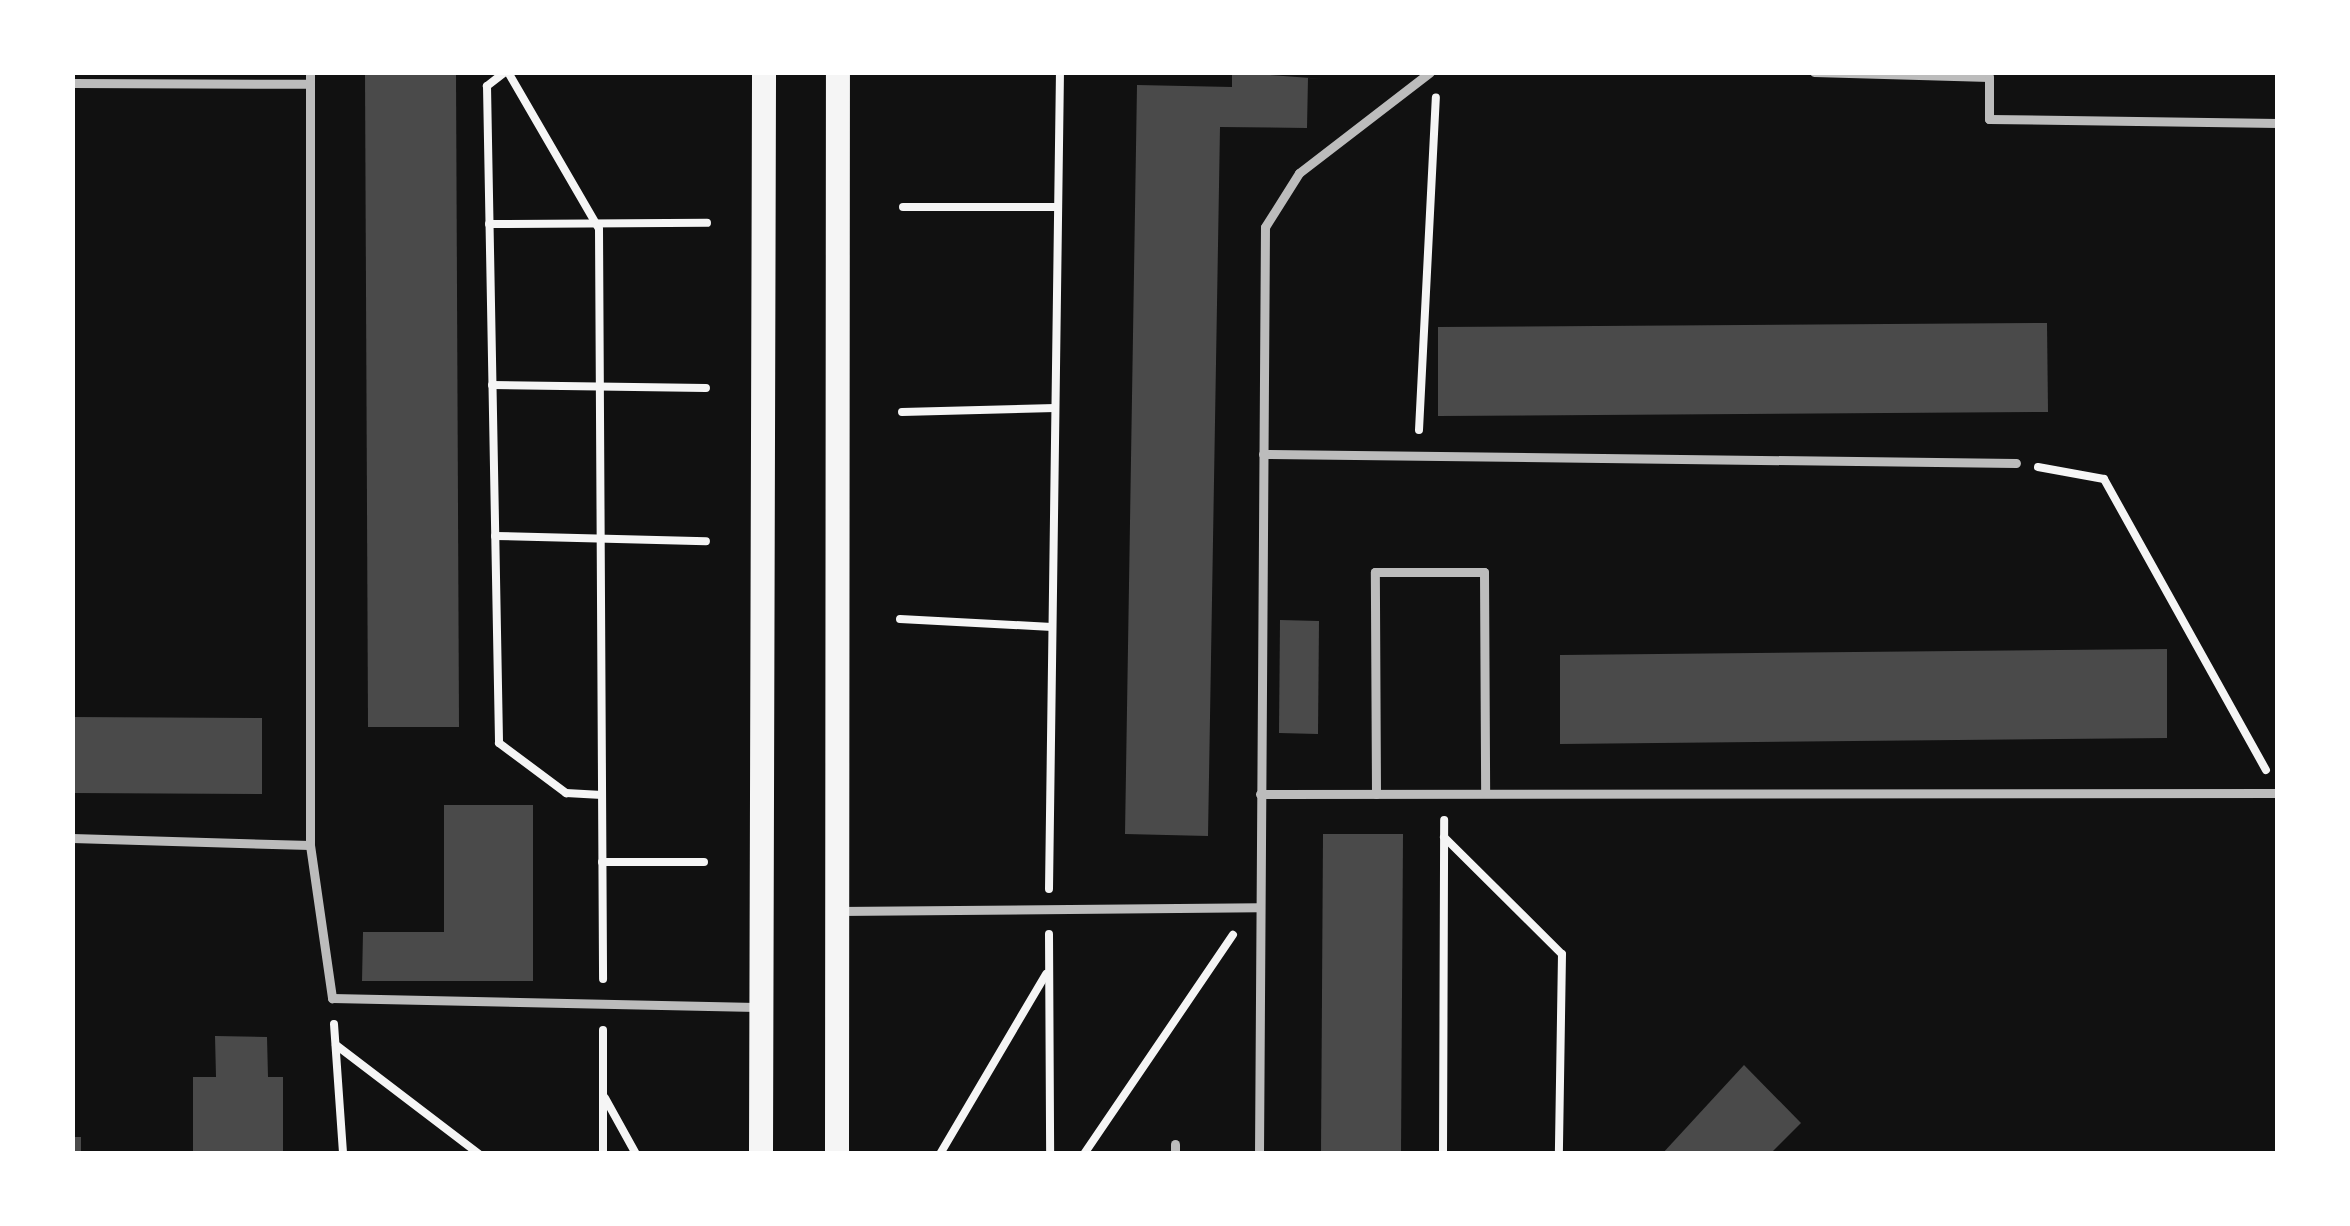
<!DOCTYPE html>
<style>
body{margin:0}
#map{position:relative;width:2350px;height:1226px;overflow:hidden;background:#111;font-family:Ubuntu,sans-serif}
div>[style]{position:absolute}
.building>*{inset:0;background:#4a4a4a}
.path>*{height:8px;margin:-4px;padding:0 4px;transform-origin:4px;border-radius:4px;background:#f5f5f5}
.service>*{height:9px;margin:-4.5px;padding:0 4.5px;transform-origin:4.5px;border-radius:4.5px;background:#bcbcbc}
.secondary>*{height:24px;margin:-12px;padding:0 12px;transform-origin:12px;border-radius:12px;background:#f5f5f5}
span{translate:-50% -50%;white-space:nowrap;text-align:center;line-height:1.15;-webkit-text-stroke:10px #fff;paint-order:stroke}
.frame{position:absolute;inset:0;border:75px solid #fff;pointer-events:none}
</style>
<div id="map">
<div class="building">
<div style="clip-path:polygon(365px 72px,456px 72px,459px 727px,368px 727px)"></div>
<div style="clip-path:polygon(1232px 72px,1324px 79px,1308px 78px,1307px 128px,1220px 127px,1208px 836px,1125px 834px,1137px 85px,1232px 87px)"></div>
<div style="clip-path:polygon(2047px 323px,2048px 412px,1438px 416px,1438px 327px)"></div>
<div style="clip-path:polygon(1280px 620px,1319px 621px,1318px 734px,1279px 733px)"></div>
<div style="clip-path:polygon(2167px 649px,2167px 738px,1560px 744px,1560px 655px)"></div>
<div style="clip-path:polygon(72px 717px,262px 718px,262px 794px,72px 793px)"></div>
<div style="clip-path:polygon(444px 805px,533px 805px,533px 981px,362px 981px,363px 932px,444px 932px)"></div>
<div style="clip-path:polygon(1323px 834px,1403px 834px,1401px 1154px,1321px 1154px)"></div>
<div style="clip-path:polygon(215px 1036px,267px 1037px,268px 1077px,283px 1077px,283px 1154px,193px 1154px,193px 1077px,216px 1077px)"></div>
<div style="clip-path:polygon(1744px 1065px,1801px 1123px,1770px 1154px,1662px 1154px)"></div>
<div style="clip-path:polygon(72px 1137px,81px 1137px,81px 1154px,72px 1154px)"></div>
</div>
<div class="path">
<div style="left:505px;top:72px;width:23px;rotate:142deg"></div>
<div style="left:487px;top:86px;width:657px;rotate:88.95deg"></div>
<div style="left:499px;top:743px;width:84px;rotate:36.7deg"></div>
<div style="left:566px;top:793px;width:36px;rotate:3deg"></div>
<div style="left:508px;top:72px;width:181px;rotate:59.9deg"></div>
<div style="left:599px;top:229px;width:750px;rotate:89.69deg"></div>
<div style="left:903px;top:207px;width:155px"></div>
<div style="left:489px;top:224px;width:218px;rotate:-0.3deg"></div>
<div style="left:492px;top:385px;width:214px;rotate:0.8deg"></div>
<div style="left:902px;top:412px;width:153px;rotate:-1.5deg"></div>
<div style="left:1419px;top:430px;width:333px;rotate:-87.1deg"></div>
<div style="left:2038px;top:467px;width:67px;rotate:10.3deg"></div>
<div style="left:2104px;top:479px;width:333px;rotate:60.9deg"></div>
<div style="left:495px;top:536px;width:211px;rotate:1.4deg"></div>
<div style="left:900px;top:619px;width:152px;rotate:3deg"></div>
<div style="left:1444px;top:837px;width:166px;rotate:44.8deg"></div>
<div style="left:1562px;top:954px;width:200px;rotate:90.9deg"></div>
<div style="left:602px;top:862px;width:102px"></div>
<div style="left:1049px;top:889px;width:817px;rotate:-89.23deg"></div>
<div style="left:1049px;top:934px;width:220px;rotate:89.7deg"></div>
<div style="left:334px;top:1024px;width:130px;rotate:86deg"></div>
<div style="left:336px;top:1045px;width:180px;rotate:37.3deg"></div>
<div style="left:605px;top:1098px;width:64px;rotate:61deg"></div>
<div style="left:603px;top:1154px;width:124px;rotate:-90deg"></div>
<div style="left:940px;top:1154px;width:209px;rotate:-59.5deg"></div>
<div style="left:1084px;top:1154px;width:265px;rotate:-55.8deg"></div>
<div style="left:1443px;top:1154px;width:334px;rotate:-89.8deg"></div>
</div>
<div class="service">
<div style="left:310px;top:72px;width:773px;rotate:90deg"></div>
<div style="left:310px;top:845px;width:155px;rotate:81.8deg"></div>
<div style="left:332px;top:998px;width:424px;rotate:1.2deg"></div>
<div style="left:1814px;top:72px;width:175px;rotate:1.6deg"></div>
<div style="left:1989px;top:77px;width:42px;rotate:90deg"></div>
<div style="left:1989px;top:119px;width:289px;rotate:0.8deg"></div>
<div style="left:72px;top:83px;width:238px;rotate:0.2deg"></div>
<div style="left:1263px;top:454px;width:753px;rotate:0.68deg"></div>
<div style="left:1260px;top:794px;width:1018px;rotate:-0.06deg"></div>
<div style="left:1376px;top:794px;width:222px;rotate:-90.3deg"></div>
<div style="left:1375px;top:572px;width:109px"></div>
<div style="left:1484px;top:572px;width:221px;rotate:89.7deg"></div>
<div style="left:72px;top:838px;width:238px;rotate:1.7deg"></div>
<div style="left:838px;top:911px;width:421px;rotate:-0.5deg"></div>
<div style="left:1175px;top:1154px;width:10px;rotate:-90deg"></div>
<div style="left:1259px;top:1154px;width:927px;rotate:-89.63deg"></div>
<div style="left:1265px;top:227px;width:64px;rotate:-57.8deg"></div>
<div style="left:1299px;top:173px;width:165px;rotate:-37.6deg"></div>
</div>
<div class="secondary">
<div style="left:761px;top:1154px;width:1082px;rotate:-89.84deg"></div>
<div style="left:837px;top:1154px;width:1082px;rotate:-89.95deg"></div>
</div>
<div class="frame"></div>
</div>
